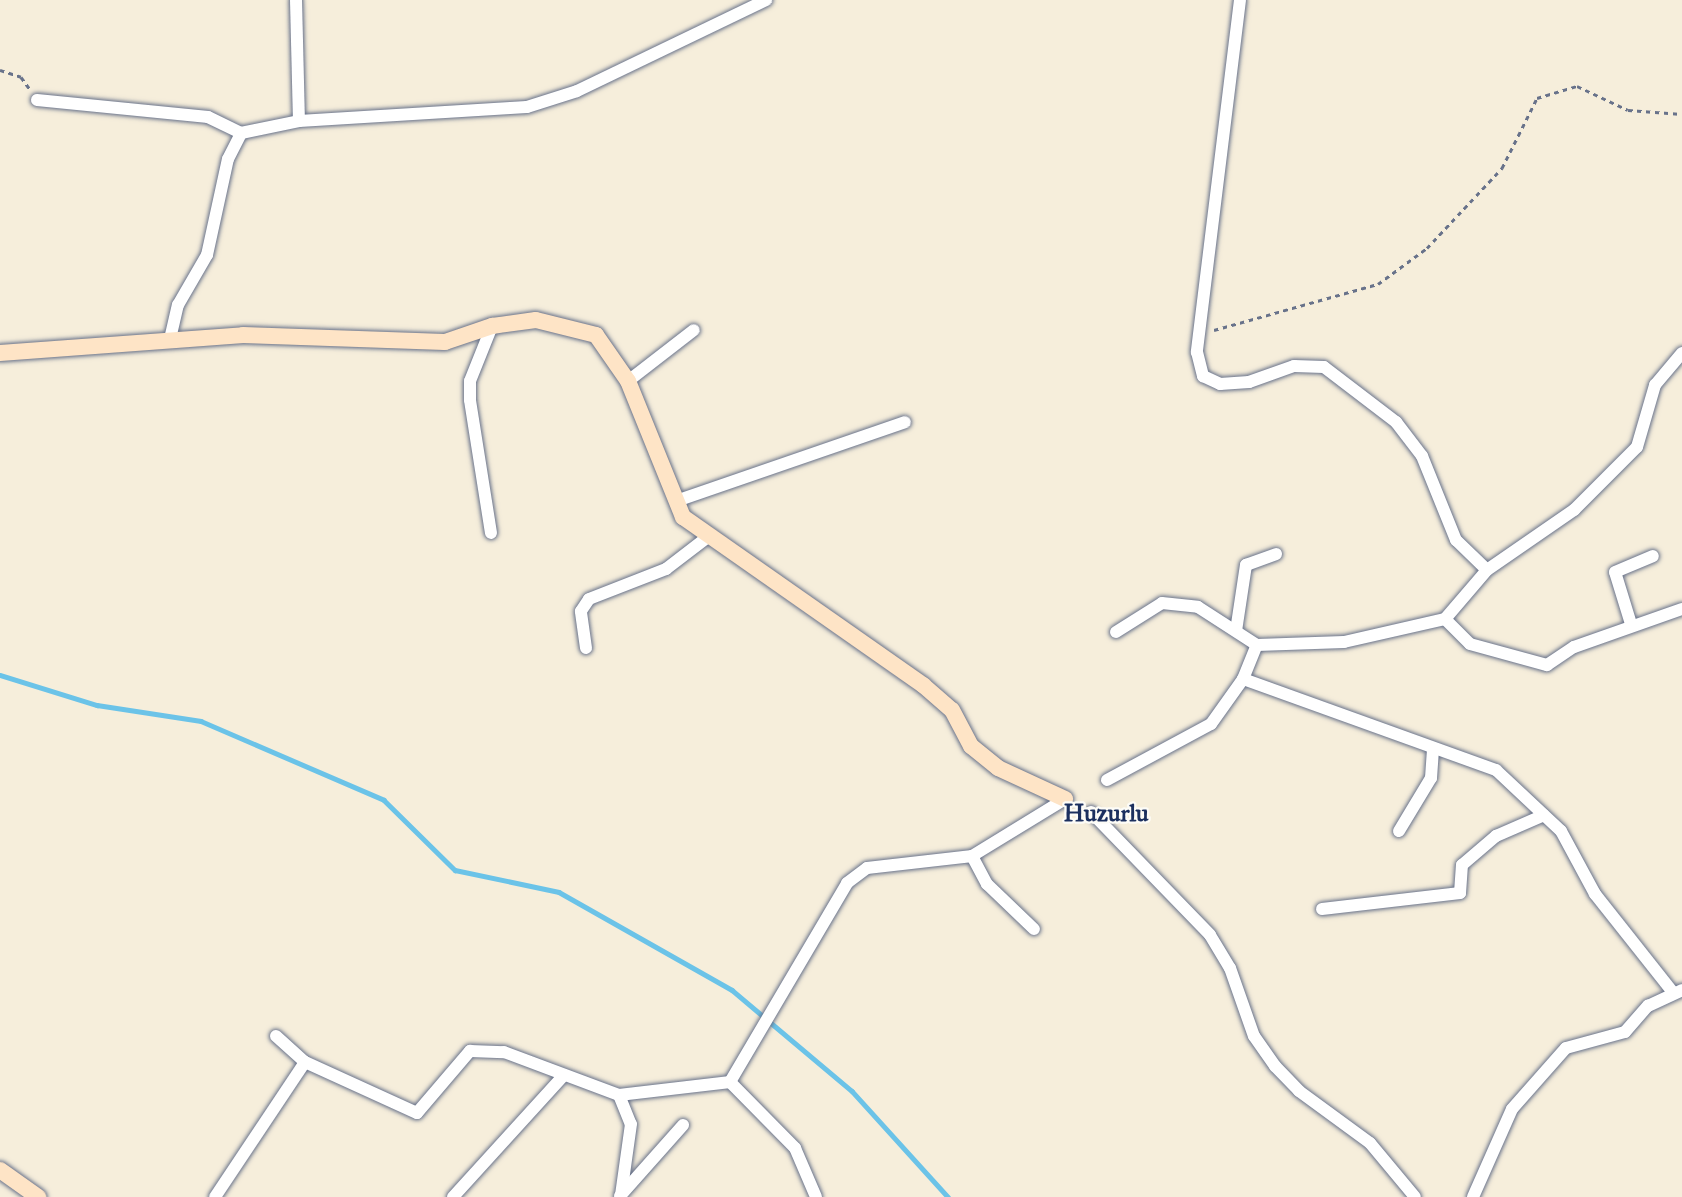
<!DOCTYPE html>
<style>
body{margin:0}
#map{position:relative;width:1682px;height:1197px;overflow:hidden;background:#f6eedb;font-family:"IM FELL Great Primer",serif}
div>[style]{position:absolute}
.stream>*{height:4.5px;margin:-2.25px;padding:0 2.25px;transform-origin:2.25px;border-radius:2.25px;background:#6bc3e8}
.path>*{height:3px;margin-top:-1.5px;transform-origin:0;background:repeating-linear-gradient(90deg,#68728a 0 4.5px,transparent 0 9px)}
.roads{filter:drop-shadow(0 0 2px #68728a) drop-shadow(0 0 2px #68728a)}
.street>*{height:12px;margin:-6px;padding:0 6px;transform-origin:6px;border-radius:6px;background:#fff}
.secondary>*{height:16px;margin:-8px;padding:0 8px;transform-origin:8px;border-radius:8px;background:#fee4c6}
span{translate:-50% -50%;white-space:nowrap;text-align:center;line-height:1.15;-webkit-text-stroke:4.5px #fdfcf7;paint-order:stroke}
.quarter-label{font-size:24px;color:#1b2f5e;font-weight:700}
</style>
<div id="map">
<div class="stream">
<div style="left:0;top:675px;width:102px;rotate:17.2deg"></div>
<div style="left:97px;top:705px;width:105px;rotate:8.7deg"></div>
<div style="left:201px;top:721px;width:199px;rotate:23.3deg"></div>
<div style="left:384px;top:800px;width:100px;rotate:44.6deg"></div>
<div style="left:455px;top:870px;width:106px;rotate:11.9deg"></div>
<div style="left:559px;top:892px;width:199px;rotate:29.5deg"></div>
<div style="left:732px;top:990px;width:157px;rotate:40.1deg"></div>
<div style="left:852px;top:1091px;width:143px;rotate:47.8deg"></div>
</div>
<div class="path">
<div style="left:0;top:70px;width:22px;rotate:18deg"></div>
<div style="left:21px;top:77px;width:17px;rotate:54deg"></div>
<div style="left:1214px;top:330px;width:170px;rotate:-15.7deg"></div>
<div style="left:1378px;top:284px;width:61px;rotate:-36.3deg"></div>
<div style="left:1427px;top:248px;width:110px;rotate:-46.8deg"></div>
<div style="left:1502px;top:168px;width:78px;rotate:-63.4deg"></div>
<div style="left:1537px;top:98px;width:42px;rotate:-16.7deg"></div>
<div style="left:1577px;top:86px;width:56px;rotate:25.2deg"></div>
<div style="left:1628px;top:110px;width:54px;rotate:4.2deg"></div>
</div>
<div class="roads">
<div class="street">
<div style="left:296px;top:0;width:121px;rotate:88.6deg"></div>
<div style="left:1240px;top:0;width:355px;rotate:97deg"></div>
<div style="left:1197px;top:352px;width:25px;rotate:76deg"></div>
<div style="left:1203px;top:376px;width:19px;rotate:25deg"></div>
<div style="left:1220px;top:384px;width:29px;rotate:-4deg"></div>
<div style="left:1249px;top:382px;width:48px;rotate:-19.6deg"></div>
<div style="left:1294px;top:366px;width:30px;rotate:2deg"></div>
<div style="left:1324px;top:367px;width:91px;rotate:37.4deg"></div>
<div style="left:1396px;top:422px;width:43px;rotate:52.6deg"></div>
<div style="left:1422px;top:456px;width:91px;rotate:68deg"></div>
<div style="left:1456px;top:540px;width:43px;rotate:44.1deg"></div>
<div style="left:37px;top:100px;width:172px;rotate:5.7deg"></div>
<div style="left:208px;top:117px;width:37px;rotate:26deg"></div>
<div style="left:170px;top:339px;width:35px;rotate:-77deg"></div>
<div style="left:178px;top:305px;width:58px;rotate:-59.9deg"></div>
<div style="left:207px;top:255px;width:98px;rotate:-77.7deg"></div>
<div style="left:228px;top:159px;width:29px;rotate:-63deg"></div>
<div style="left:241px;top:133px;width:59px;rotate:-11.7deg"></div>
<div style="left:299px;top:121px;width:228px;rotate:-3.5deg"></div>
<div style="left:527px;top:107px;width:52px;rotate:-17.7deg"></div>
<div style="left:577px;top:91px;width:210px;rotate:-25.7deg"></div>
<div style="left:628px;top:381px;width:83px;rotate:-37.7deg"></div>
<div style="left:676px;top:501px;width:242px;rotate:-19deg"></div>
<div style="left:491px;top:533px;width:135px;rotate:-99deg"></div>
<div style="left:470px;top:400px;width:19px;rotate:-90deg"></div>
<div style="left:470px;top:381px;width:59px;rotate:-68.2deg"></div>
<div style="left:1445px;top:619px;width:35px;rotate:45deg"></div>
<div style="left:1470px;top:644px;width:80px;rotate:15.3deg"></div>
<div style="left:1547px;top:665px;width:32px;rotate:-34deg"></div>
<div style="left:1574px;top:647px;width:114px;rotate:-19.4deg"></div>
<div style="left:1631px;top:624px;width:54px;rotate:-107.1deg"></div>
<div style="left:1615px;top:572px;width:41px;rotate:-22.8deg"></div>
<div style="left:1236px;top:631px;width:67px;rotate:-81.4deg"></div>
<div style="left:1246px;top:565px;width:32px;rotate:-20deg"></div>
<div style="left:1116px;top:632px;width:54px;rotate:-32.2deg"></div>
<div style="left:1162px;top:603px;width:36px;rotate:6deg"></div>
<div style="left:1198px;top:607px;width:70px;rotate:32.8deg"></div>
<div style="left:586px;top:648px;width:37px;rotate:-98deg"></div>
<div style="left:581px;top:611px;width:14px;rotate:-56deg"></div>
<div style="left:589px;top:599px;width:83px;rotate:-21.3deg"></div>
<div style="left:666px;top:569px;width:54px;rotate:-37.5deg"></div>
<div style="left:1243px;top:679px;width:269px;rotate:19.8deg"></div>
<div style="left:1496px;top:770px;width:89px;rotate:43.2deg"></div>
<div style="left:1561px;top:831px;width:72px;rotate:61.6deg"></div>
<div style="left:1595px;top:894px;width:124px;rotate:51.6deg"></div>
<div style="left:1107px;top:780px;width:118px;rotate:-28.3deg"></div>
<div style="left:1211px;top:724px;width:55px;rotate:-54.6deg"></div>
<div style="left:1243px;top:679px;width:37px;rotate:-68deg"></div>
<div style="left:1257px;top:645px;width:87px;rotate:-2deg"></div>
<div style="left:1344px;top:642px;width:104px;rotate:-12.8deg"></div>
<div style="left:1445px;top:619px;width:65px;rotate:-49.4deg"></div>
<div style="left:1487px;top:570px;width:106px;rotate:-34.6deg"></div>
<div style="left:1574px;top:510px;width:89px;rotate:-45deg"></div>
<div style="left:1637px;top:447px;width:65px;rotate:-73.8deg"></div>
<div style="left:1655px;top:385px;width:42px;rotate:-49.8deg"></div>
<div style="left:1091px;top:812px;width:171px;rotate:45.9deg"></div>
<div style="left:1210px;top:935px;width:39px;rotate:59deg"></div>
<div style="left:1230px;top:968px;width:72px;rotate:70.6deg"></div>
<div style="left:1254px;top:1036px;width:37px;rotate:55deg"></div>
<div style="left:1275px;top:1066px;width:35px;rotate:46deg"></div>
<div style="left:1299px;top:1091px;width:88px;rotate:36.2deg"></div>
<div style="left:1370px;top:1143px;width:70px;rotate:50.2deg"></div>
<div style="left:1399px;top:831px;width:62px;rotate:-58.9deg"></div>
<div style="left:1431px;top:778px;width:30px;rotate:-86deg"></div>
<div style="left:972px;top:856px;width:32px;rotate:62deg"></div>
<div style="left:987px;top:884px;width:65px;rotate:43.8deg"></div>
<div style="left:1322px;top:909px;width:139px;rotate:-6.6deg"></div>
<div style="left:1460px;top:893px;width:28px;rotate:-86deg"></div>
<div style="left:1462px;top:865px;width:45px;rotate:-40.5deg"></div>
<div style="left:1496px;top:836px;width:52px;rotate:-23.6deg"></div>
<div style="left:276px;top:1036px;width:39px;rotate:42deg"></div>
<div style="left:305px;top:1062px;width:123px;rotate:24.5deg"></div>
<div style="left:417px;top:1113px;width:82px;rotate:-49.5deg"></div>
<div style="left:470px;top:1051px;width:34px;rotate:2deg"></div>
<div style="left:504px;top:1052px;width:123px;rotate:20.5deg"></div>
<div style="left:619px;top:1095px;width:112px;rotate:-6.7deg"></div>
<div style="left:730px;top:1082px;width:231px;rotate:-59.5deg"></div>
<div style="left:847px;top:883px;width:25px;rotate:-37deg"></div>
<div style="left:867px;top:868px;width:106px;rotate:-6.5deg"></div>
<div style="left:972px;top:856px;width:109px;rotate:-31.5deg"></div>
<div style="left:730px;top:1082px;width:93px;rotate:45.4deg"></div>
<div style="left:795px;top:1148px;width:53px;rotate:66.8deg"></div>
<div style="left:619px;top:1095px;width:31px;rotate:68deg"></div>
<div style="left:631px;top:1124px;width:72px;rotate:98deg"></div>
<div style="left:620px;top:1196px;width:95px;rotate:-48.4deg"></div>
<div style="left:215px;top:1197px;width:162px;rotate:-56.3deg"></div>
<div style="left:453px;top:1197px;width:165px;rotate:-47.7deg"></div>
<div style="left:1473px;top:1197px;width:96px;rotate:-66.1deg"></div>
<div style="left:1512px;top:1109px;width:81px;rotate:-48.5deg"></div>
<div style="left:1566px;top:1048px;width:61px;rotate:-15.2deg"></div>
<div style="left:1625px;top:1032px;width:35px;rotate:-49deg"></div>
<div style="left:1648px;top:1006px;width:38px;rotate:-25deg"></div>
</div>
<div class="secondary">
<div style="left:0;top:353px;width:244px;rotate:-4.2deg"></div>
<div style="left:243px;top:335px;width:202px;rotate:2deg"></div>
<div style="left:445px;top:342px;width:50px;rotate:-18.8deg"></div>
<div style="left:492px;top:326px;width:44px;rotate:-7.8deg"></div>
<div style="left:536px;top:320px;width:62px;rotate:14deg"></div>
<div style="left:596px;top:335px;width:56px;rotate:55.2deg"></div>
<div style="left:628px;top:381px;width:147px;rotate:68deg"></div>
<div style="left:683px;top:517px;width:293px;rotate:35deg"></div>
<div style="left:923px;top:685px;width:38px;rotate:41deg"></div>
<div style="left:952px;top:710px;width:41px;rotate:62.2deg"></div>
<div style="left:971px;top:746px;width:35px;rotate:39deg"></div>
<div style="left:998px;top:768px;width:74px;rotate:24.8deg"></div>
<div style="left:0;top:1170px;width:47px;rotate:35.4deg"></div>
</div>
</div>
<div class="quarter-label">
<span style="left:1106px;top:814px">Huzurlu</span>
</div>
</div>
